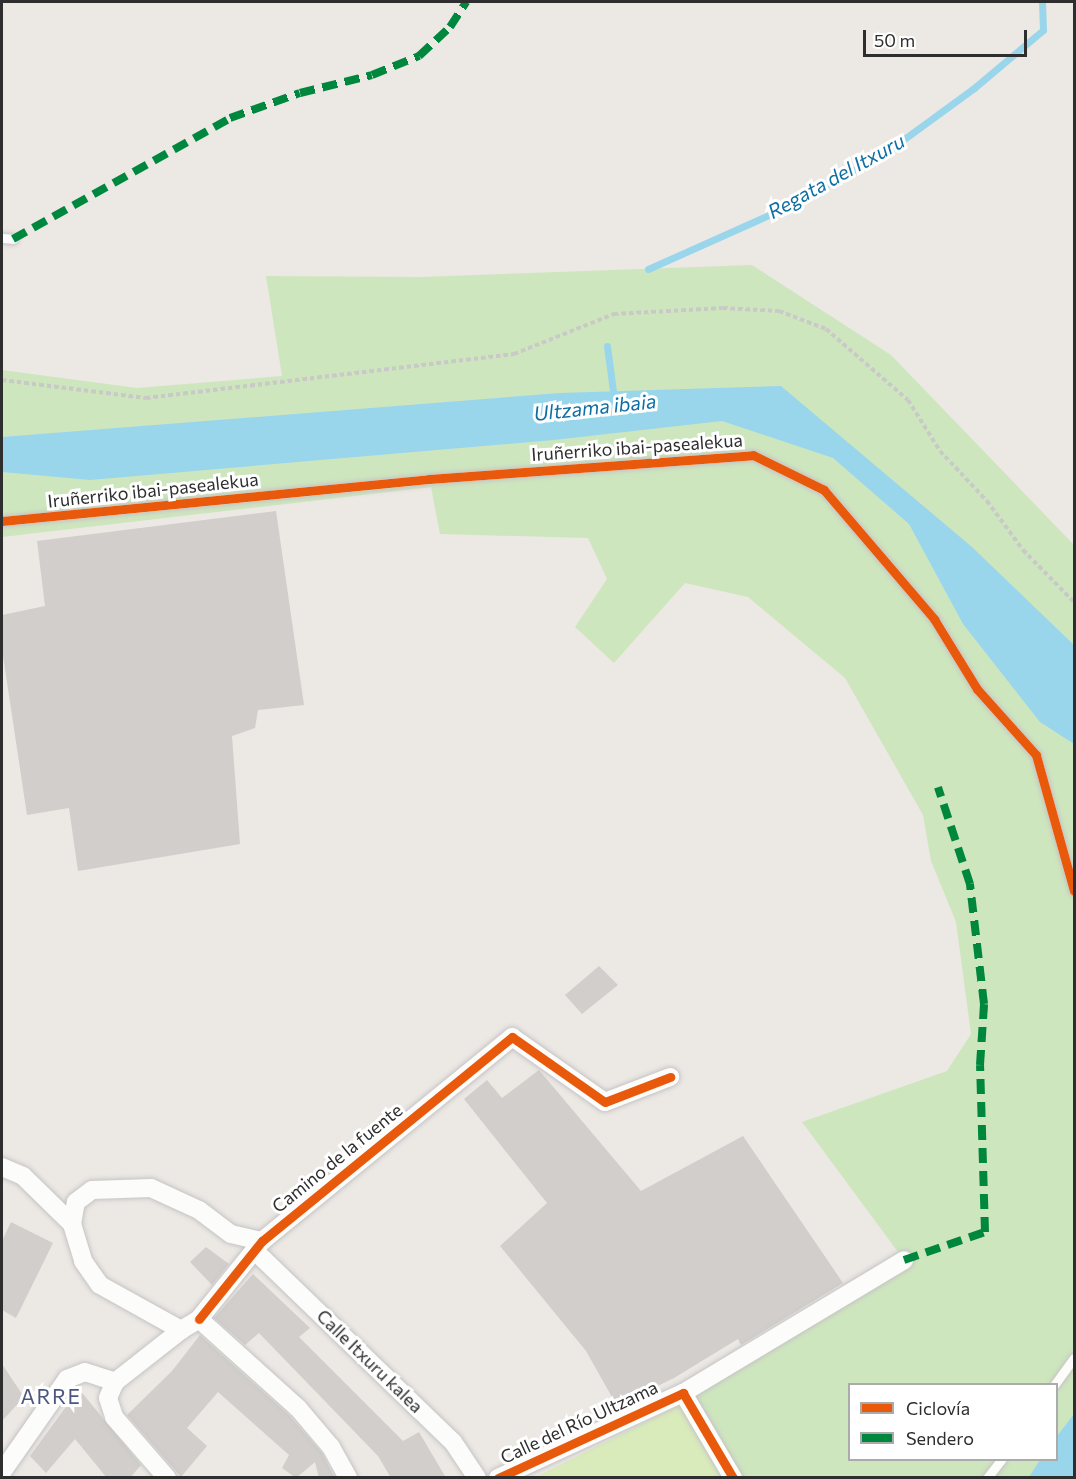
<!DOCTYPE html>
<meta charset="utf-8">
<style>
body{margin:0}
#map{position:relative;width:1076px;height:1479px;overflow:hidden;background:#ece8e4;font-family:Commissioner,sans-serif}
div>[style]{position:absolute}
.green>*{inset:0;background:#cee6be}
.pitch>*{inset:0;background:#d9eabb}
.water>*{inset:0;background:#99d6ec}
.stream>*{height:7px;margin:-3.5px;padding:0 3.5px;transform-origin:3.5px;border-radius:3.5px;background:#99d6ec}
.building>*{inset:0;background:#d1cecb}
.path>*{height:4px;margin-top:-2px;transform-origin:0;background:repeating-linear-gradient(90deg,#c9c9c8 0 4.5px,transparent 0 7.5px)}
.roads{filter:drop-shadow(0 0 2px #c5c4c5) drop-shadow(0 0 2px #c5c4c5)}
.lane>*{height:9px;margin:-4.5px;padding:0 4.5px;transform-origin:4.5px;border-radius:4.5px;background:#fcfcfb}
.street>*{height:18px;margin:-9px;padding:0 9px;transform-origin:9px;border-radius:9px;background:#fcfcfb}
.quiet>*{height:8px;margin-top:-4px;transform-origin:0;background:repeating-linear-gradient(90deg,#00873e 0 15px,transparent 0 23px)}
.cycleway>*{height:9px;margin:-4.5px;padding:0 4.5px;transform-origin:4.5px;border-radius:4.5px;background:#e8590c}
span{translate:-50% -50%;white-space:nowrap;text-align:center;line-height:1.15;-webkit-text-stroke:6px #fff;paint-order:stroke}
.street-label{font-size:18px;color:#2e2e2e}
.water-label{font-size:20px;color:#0d6fa3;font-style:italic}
.quarter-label{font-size:21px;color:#4d5680;letter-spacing:1.5px}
.frame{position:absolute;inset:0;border:3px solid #2e2e2e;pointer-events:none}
.legend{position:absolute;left:848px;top:1383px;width:210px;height:78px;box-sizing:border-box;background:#fff;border:2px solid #ababab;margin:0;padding:8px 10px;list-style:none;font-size:18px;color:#2e2e2e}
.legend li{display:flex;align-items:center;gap:12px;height:30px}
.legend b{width:30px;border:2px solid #ababab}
.scale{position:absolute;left:863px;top:30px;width:164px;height:27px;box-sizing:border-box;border:3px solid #2e2e2e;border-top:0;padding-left:8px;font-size:18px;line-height:21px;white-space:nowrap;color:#2e2e2e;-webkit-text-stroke:4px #fff;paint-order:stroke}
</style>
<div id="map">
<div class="green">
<div style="clip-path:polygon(evenodd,752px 265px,891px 355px,1074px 545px,1074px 1477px,727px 1477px,683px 1393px,904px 1260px,802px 1122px,947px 1071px,971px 1034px,956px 922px,931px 861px,923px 815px,845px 678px,748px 597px,685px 583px,614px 663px,575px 627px,607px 579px,588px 538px,440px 534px,431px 487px,2px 537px,2px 370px,137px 388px,282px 376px,266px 276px,421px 277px,752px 265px,850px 1384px,1056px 1384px,1056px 1460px,850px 1460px,850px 1384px)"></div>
</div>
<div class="pitch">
<div style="clip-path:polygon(683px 1393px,727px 1478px,534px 1478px,675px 1407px)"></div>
</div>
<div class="water">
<div style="clip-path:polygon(781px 386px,972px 547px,1074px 645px,1074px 744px,1040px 722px,963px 624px,909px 524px,833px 458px,722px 421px,554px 440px,90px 480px,2px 472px,2px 437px,560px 393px)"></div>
<div style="clip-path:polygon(1074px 1414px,1074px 1477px,1029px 1477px,1040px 1460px,1056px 1460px,1057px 1436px)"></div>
</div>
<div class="stream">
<div style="left:648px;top:269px;width:145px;rotate:-24.1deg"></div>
<div style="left:780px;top:210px;width:119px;rotate:-28.5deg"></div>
<div style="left:885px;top:153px;width:110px;rotate:-36.1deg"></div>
<div style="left:974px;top:88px;width:90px;rotate:-40deg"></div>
<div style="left:1043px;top:30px;width:28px;rotate:-92deg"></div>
<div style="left:607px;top:346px;width:45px;rotate:82.4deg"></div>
</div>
<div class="building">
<div style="clip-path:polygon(276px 511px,304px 705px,258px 710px,255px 728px,232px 736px,240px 844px,78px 871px,69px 808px,27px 815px,2px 649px,2px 615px,45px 606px,37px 541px)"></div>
<div style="clip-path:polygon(599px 966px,618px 985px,582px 1014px,565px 995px)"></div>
<div style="clip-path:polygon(539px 1070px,641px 1191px,743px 1136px,843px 1283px,741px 1345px,738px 1339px,674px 1378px,617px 1406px,586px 1351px,500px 1246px,547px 1203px,464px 1099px,487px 1080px,502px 1098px)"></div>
<div style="clip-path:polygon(11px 1222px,53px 1243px,16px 1318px,2px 1310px,2px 1241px)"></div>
<div style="clip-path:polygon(206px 1247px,229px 1264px,212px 1285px,190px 1262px)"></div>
<div style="clip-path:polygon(253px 1274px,310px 1328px,299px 1337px,403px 1441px,419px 1432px,446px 1478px,391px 1478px,378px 1456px,259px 1333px,245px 1345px,214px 1318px)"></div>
<div style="clip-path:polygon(200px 1335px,290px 1416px,322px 1453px,335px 1478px,319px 1478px,315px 1462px,296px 1478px,282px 1468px,289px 1455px,218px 1392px,187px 1428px,207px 1446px,181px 1477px,127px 1415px,172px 1371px)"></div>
<div style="clip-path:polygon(2px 1364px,24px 1397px,2px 1421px)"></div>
<div style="clip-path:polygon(79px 1389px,141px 1465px,130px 1478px,107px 1478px,75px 1439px,46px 1473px,30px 1456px)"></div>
</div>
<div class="path">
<div style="left:2px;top:380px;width:145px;rotate:7.1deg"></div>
<div style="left:146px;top:398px;width:371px;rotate:-6.8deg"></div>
<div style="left:514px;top:354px;width:108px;rotate:-21.8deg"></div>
<div style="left:614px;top:314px;width:109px;rotate:-3.2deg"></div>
<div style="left:723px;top:308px;width:56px;rotate:3.1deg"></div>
<div style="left:779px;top:311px;width:50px;rotate:21deg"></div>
<div style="left:826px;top:329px;width:108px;rotate:40.9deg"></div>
<div style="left:908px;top:400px;width:60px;rotate:57.9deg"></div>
<div style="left:940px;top:451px;width:69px;rotate:46.8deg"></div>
<div style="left:987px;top:501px;width:61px;rotate:53.7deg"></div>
<div style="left:1023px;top:550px;width:73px;rotate:45.6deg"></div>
</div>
<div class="roads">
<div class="lane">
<div style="left:2px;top:238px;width:11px;rotate:5deg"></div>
<div style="left:2px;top:521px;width:429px;rotate:-5.6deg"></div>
<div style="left:429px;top:479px;width:325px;rotate:-4.2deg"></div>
<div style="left:753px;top:455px;width:79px;rotate:26.2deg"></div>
<div style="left:824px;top:490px;width:170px;rotate:49.5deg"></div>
<div style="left:934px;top:619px;width:82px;rotate:58.4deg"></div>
<div style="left:977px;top:689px;width:89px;rotate:48.2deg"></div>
<div style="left:1036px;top:755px;width:141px;rotate:74.4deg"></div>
<div style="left:1055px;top:1384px;width:32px;rotate:-54deg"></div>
<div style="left:987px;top:1478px;width:23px;rotate:-52deg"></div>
</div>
<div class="street">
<div style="left:2px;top:1167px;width:23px;rotate:23deg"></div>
<div style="left:23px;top:1176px;width:69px;rotate:44.4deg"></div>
<div style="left:72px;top:1224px;width:39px;rotate:73deg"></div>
<div style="left:83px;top:1261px;width:29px;rotate:55deg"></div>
<div style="left:100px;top:1285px;width:93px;rotate:29.1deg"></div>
<div style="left:181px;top:1330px;width:21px;rotate:-31deg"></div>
<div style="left:199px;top:1319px;width:133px;rotate:42deg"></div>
<div style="left:298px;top:1408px;width:51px;rotate:49.8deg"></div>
<div style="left:331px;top:1447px;width:35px;rotate:61deg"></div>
<div style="left:72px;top:1224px;width:22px;rotate:-80deg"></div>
<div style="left:76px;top:1202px;width:20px;rotate:-37deg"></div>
<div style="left:92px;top:1190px;width:59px;rotate:-1.9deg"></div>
<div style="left:151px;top:1188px;width:53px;rotate:24.6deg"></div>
<div style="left:199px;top:1210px;width:40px;rotate:37deg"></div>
<div style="left:231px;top:1234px;width:32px;rotate:13deg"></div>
<div style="left:255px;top:1251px;width:275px;rotate:44deg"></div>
<div style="left:453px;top:1442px;width:43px;rotate:56.3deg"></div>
<div style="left:199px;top:1319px;width:100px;rotate:-51.1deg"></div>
<div style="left:262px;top:1241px;width:323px;rotate:-39.2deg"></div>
<div style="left:512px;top:1037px;width:113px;rotate:35deg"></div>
<div style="left:605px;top:1102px;width:70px;rotate:-21deg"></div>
<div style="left:115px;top:1382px;width:17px;rotate:114deg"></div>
<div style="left:108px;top:1398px;width:20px;rotate:72deg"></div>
<div style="left:114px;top:1417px;width:81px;rotate:49deg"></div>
<div style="left:683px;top:1393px;width:99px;rotate:59.5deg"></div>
<div style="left:2px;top:1472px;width:113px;rotate:-55deg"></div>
<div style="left:67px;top:1379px;width:19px;rotate:-21deg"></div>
<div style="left:85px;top:1372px;width:32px;rotate:18deg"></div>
<div style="left:115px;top:1382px;width:84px;rotate:-38.2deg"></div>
<div style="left:498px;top:1478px;width:204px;rotate:-24.7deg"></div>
<div style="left:683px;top:1393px;width:258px;rotate:-31deg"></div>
</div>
</div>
<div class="quiet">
<div style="left:13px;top:239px;width:248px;rotate:-29.1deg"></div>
<div style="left:230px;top:118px;width:74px;rotate:-19.7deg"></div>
<div style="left:300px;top:93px;width:74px;rotate:-14deg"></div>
<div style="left:372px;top:75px;width:51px;rotate:-22deg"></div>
<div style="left:419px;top:56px;width:42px;rotate:-43.1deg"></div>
<div style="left:450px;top:27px;width:30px;rotate:-57deg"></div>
<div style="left:904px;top:1260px;width:86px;rotate:-19.1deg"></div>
<div style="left:985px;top:1232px;width:167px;rotate:-91.7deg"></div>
<div style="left:980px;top:1065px;width:61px;rotate:-86.2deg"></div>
<div style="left:984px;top:1004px;width:121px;rotate:-96.7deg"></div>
<div style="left:970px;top:884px;width:102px;rotate:-108.3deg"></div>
</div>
<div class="cycleway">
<div style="left:2px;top:521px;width:429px;rotate:-5.6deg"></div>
<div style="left:429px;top:479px;width:325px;rotate:-4.2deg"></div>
<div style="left:753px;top:455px;width:79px;rotate:26.2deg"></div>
<div style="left:824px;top:490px;width:170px;rotate:49.5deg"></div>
<div style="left:934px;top:619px;width:82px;rotate:58.4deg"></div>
<div style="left:977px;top:689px;width:89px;rotate:48.2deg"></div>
<div style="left:1036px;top:755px;width:141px;rotate:74.4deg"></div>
<div style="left:199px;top:1319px;width:100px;rotate:-51.1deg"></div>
<div style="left:262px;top:1241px;width:323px;rotate:-39.2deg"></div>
<div style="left:512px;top:1037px;width:113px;rotate:35deg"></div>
<div style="left:605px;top:1102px;width:70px;rotate:-21deg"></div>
<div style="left:498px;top:1478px;width:204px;rotate:-24.7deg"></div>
<div style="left:683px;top:1393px;width:99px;rotate:59.5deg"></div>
</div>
<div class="street-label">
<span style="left:637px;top:447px;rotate:-4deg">Iruñerriko ibai-pasealekua</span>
<span style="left:153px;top:490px;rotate:-6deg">Iruñerriko ibai-pasealekua</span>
<span style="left:337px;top:1158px;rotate:-39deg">Camino de la fuente</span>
<span style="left:370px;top:1361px;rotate:44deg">Calle Itxuru kalea</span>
<span style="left:579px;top:1422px;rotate:-25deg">Calle del Río Ultzama</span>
</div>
<div class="water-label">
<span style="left:836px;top:176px;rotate:-29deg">Regata del Itxuru</span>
<span style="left:595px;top:407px;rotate:-6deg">Ultzama ibaia</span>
</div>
<div class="quarter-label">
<span style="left:51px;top:1396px">ARRE</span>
</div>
<div class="frame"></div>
<ul class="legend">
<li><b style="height:8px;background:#e8590c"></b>Ciclovía</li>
<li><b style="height:8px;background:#00873e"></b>Sendero</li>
</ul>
<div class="scale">50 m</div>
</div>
